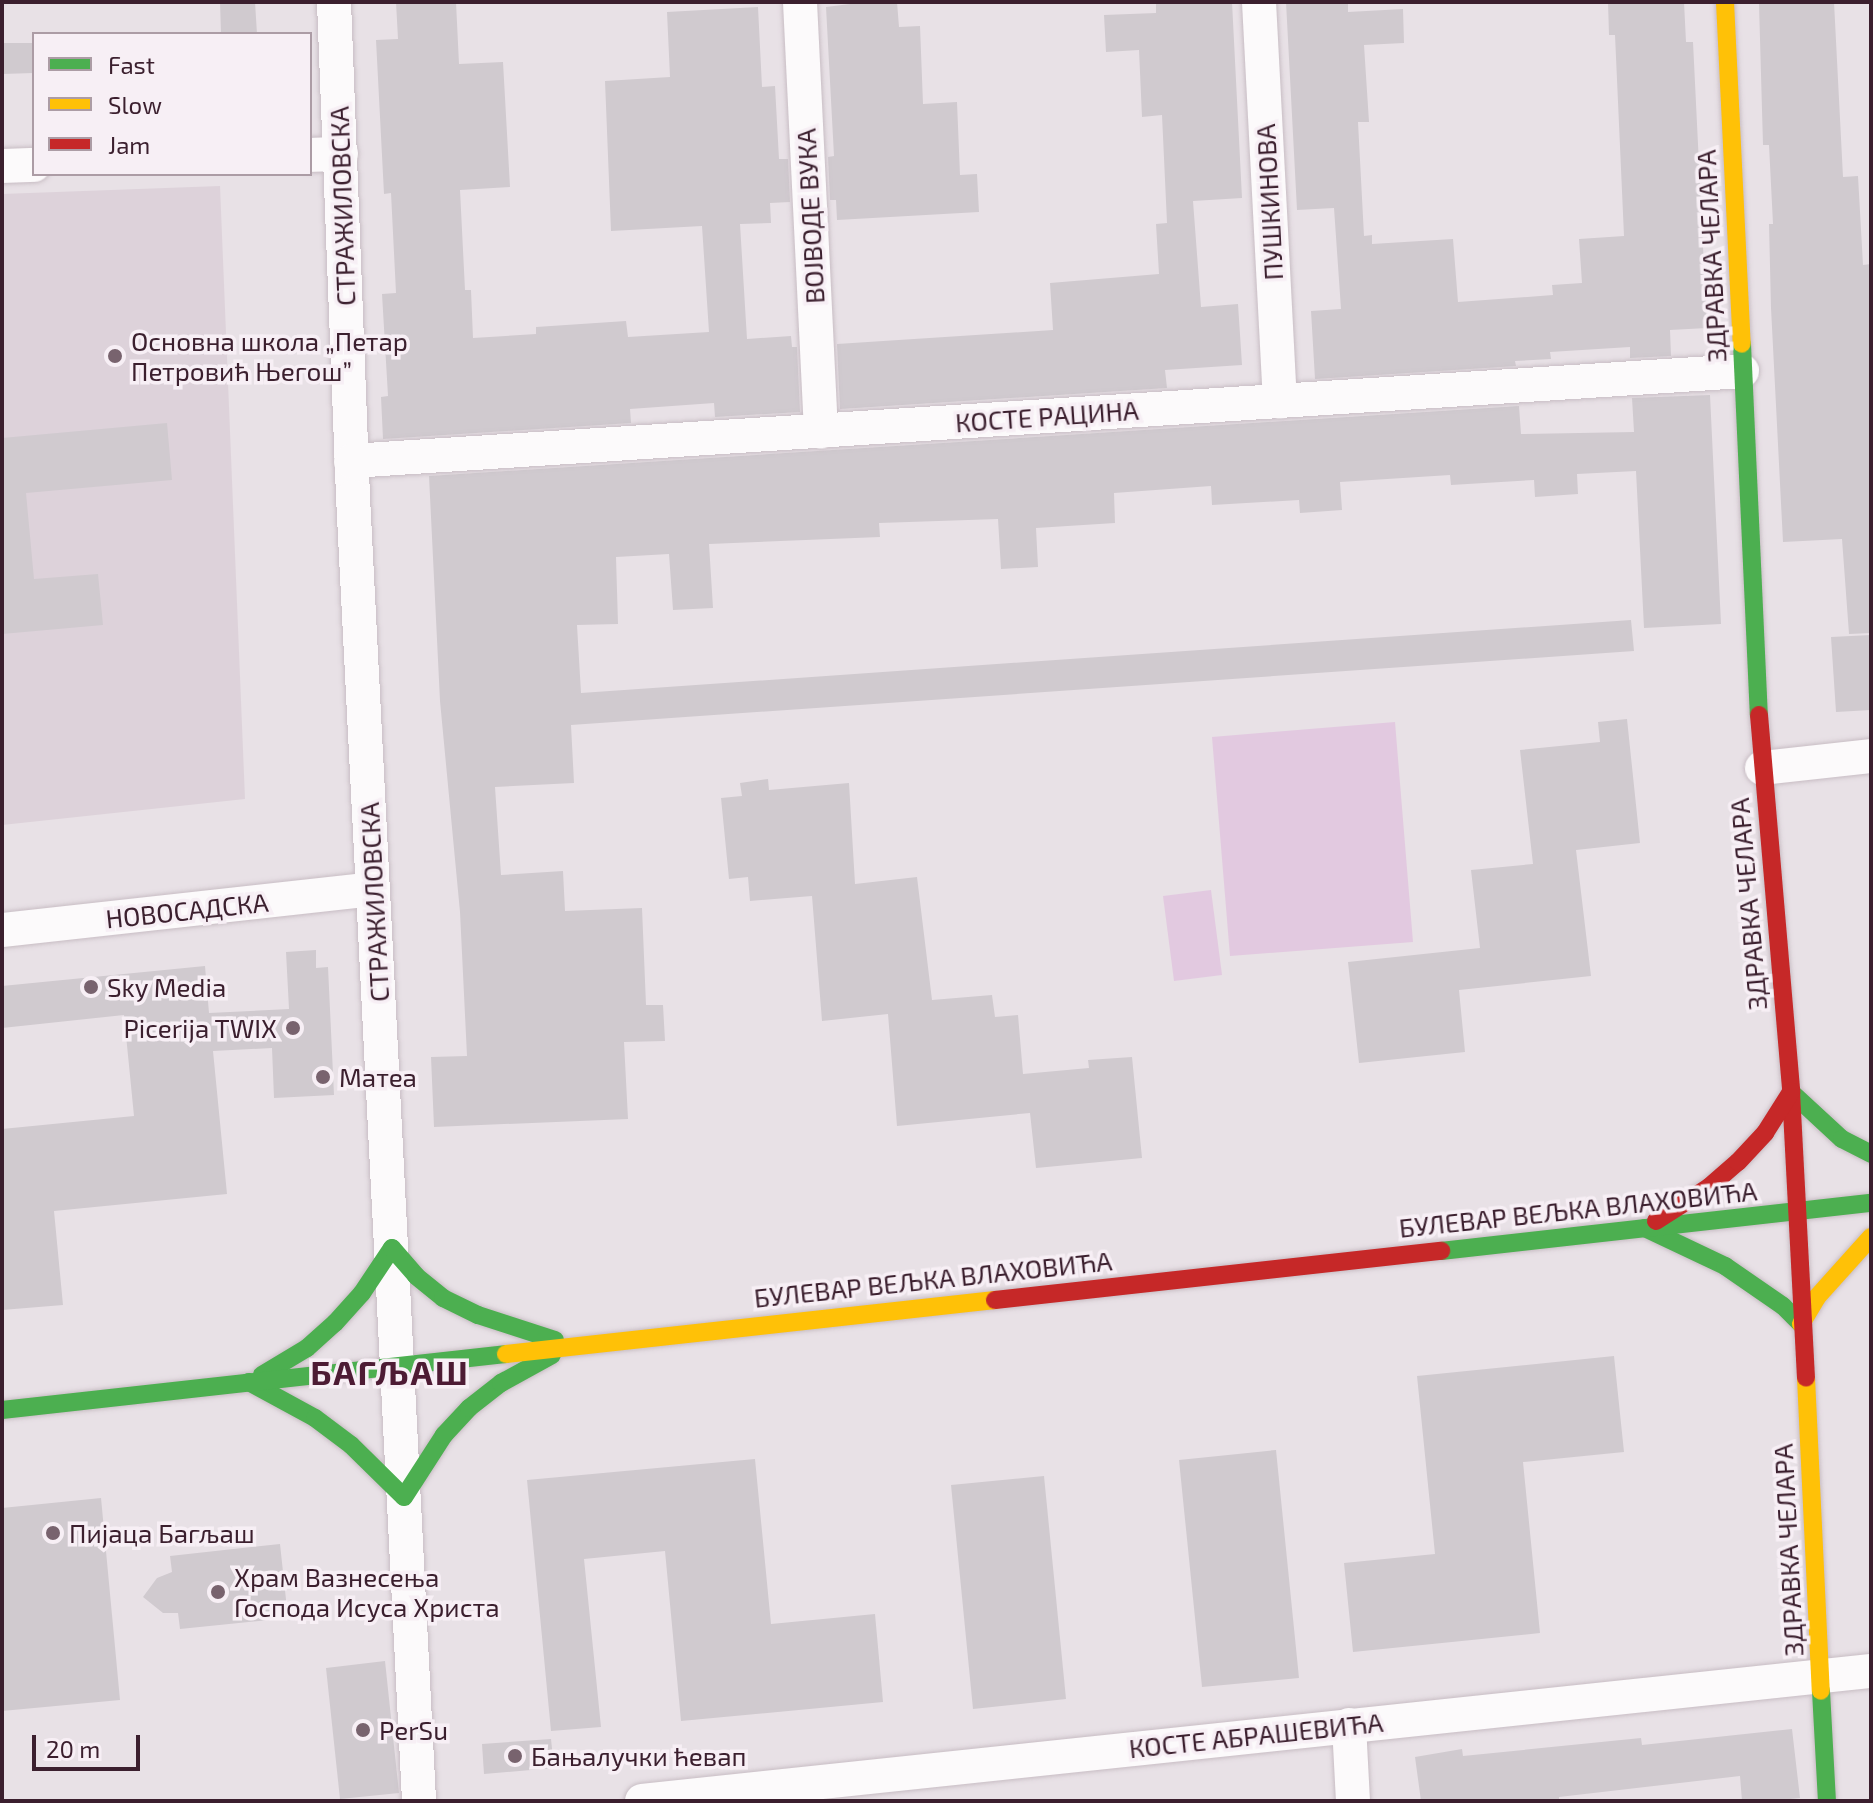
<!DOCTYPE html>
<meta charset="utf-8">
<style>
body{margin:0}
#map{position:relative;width:1873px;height:1803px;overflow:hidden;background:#e8e1e6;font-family:"Exo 2",sans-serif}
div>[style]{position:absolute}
.built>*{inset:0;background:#ddd2da}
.green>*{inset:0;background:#e2c9e0}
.building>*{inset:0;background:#d0cacf}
.roads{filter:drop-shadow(0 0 2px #c8bdc4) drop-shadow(0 0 2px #c8bdc4)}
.street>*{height:34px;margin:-17px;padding:0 17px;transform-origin:17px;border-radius:17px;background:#fcfafb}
.fast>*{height:18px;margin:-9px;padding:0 9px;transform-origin:9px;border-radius:9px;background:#4caf50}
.slow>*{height:18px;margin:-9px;padding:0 9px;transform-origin:9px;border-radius:9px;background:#ffc107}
.jam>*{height:18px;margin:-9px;padding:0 9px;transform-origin:9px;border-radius:9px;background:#c62828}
.dots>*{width:22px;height:22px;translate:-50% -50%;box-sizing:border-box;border:4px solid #f7eff5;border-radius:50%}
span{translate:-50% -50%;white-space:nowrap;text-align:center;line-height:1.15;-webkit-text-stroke:7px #f7eff5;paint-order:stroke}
.street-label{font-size:26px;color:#3b1f2e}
.poi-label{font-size:26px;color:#3b1f2e}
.left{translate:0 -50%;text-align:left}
.right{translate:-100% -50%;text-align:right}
.district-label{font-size:34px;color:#4d1b34;font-weight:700;letter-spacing:2px}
.frame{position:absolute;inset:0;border:4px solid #3b1f2e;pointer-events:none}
.legend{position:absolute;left:32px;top:32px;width:280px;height:144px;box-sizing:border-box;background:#f7eff5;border:2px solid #ac9ca5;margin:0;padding:10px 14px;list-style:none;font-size:24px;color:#3b1f2e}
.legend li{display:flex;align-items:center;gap:16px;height:40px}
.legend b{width:40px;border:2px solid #ac9ca5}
.scale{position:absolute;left:32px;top:1735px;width:108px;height:36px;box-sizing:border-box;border:4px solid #3b1f2e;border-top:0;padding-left:10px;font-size:24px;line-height:28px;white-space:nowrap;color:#3b1f2e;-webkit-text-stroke:6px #f7eff5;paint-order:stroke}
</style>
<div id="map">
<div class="built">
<div style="clip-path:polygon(220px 186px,245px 799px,2px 825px,2px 194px)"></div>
</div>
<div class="green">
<div style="clip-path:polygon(1395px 722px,1413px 942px,1230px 956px,1212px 737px)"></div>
<div style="clip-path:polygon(1211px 890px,1222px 975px,1174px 981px,1163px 896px)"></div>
</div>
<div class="building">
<div style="clip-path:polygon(220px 2px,255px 2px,257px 34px,221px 34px)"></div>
<div style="clip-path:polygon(396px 2px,456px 2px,459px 64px,503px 62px,510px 187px,460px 190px,465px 290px,471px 290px,473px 338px,536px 334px,536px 327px,626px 321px,628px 337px,709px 332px,702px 226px,611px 231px,605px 81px,670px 77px,667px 12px,758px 7px,762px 87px,775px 86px,779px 159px,788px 159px,790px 202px,770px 203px,771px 223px,740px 224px,747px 339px,791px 336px,792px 347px,797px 347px,800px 412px,715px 417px,714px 403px,630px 409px,631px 423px,383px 439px,381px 397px,388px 396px,382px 294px,396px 293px,391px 193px,384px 194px,376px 40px,398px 39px)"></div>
<div style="clip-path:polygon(866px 2px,897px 2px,899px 27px,920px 26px,923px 104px,957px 102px,960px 175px,977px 174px,979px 212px,837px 220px,836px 200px,830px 200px,828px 157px,834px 156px,826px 7px)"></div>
<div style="clip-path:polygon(1156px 2px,1232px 2px,1242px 198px,1193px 201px,1201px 307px,1238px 304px,1242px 365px,1165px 370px,1167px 388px,840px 409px,837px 344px,1053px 330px,1050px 283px,1159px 274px,1156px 224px,1167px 223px,1162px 115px,1142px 117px,1139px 50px,1106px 52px,1104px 15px,1156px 13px)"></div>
<div style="clip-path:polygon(1286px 2px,1348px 2px,1348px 12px,1403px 9px,1404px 43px,1364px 45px,1369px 122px,1358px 122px,1364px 236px,1372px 235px,1372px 244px,1453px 239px,1458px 302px,1553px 295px,1552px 285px,1582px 283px,1579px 239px,1624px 236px,1615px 35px,1609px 35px,1608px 2px,1684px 2px,1686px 42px,1693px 42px,1707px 328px,1670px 330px,1671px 356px,1630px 358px,1630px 347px,1550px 352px,1551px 359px,1515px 361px,1516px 366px,1315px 379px,1311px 311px,1341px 309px,1334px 208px,1297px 210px)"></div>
<div style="clip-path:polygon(1834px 2px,1843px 177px,1858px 176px,1863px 265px,1871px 264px,1871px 633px,1849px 634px,1842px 539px,1783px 542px,1771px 308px,1769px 224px,1773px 224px,1769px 145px,1763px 145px,1759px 4px)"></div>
<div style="clip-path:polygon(2px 43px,34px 43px,34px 73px,2px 74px)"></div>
<div style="clip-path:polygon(1710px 395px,1721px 624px,1644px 628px,1636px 471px,1577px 474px,1578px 494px,1535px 497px,1534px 480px,1451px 485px,1450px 475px,1340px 482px,1342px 510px,1300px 513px,1299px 500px,1212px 505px,1211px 486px,1114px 493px,1115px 523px,1036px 528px,1038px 567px,1001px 569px,998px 519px,879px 523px,880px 537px,709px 544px,713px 608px,673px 610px,669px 554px,616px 557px,618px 624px,577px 625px,581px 693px,1631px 620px,1634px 651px,571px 725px,574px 783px,495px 787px,501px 875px,563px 871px,565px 911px,642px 908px,646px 1005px,663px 1005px,665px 1041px,624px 1042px,628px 1119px,434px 1127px,431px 1057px,467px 1056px,460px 912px,440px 701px,429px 476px,1519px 406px,1521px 434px,1634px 432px,1632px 398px)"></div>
<div style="clip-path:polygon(167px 423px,172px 480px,26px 493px,34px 579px,98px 574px,103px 625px,2px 634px,2px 438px)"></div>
<div style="clip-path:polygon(1871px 635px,1871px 710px,1836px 712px,1831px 637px)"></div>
<div style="clip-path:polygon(1627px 719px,1640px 843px,1576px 850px,1591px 976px,1459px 990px,1465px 1052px,1359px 1063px,1348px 962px,1480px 948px,1471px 870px,1533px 864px,1520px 750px,1600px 742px,1598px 722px)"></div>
<div style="clip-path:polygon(768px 779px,769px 790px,849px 783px,855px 884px,917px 877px,932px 1000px,992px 995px,995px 1017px,1018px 1015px,1023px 1074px,1089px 1068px,1088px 1060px,1132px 1057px,1142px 1158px,1036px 1168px,1030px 1113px,897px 1126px,888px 1014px,822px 1021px,812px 896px,750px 901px,748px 877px,729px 879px,721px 798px,742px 796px,740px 783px)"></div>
<div style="clip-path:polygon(316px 950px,316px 968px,328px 967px,334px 1095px,274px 1098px,272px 1048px,213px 1051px,227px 1194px,54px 1211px,63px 1305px,2px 1310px,2px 1129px,134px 1116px,124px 1015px,2px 1028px,2px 986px,205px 966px,209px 1013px,289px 1009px,286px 952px)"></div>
<div style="clip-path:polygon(1614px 1356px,1624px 1452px,1523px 1462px,1540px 1633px,1353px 1652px,1344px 1563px,1435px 1554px,1417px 1376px)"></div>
<div style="clip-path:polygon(1276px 1450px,1299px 1678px,1202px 1687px,1179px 1460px)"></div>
<div style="clip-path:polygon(755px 1459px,771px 1624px,875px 1614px,883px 1702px,681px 1721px,665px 1551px,584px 1559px,601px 1727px,551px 1731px,527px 1480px)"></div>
<div style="clip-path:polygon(1044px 1476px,1066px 1699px,973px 1709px,951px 1485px)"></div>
<div style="clip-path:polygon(101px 1498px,120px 1700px,2px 1711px,2px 1508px)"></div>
<div style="clip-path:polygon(280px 1544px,288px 1618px,180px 1629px,178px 1613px,163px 1613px,143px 1597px,157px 1578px,172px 1572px,170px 1556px)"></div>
<div style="clip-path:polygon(385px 1661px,399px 1793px,340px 1799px,326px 1668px)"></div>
<div style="clip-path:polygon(1792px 1729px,1800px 1798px,1771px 1801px,1742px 1801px,1740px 1776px,1559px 1797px,1559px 1801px,1421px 1801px,1415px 1757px,1462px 1749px,1463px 1756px,1641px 1738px,1642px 1745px)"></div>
<div style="clip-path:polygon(551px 1739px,554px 1768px,484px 1774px,482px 1744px)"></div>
</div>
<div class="roads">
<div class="street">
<div style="left:334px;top:2px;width:495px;rotate:87.8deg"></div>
<div style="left:353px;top:497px;width:1306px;rotate:87.1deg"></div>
<div style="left:800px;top:2px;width:430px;rotate:87.2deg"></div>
<div style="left:1259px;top:2px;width:400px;rotate:87deg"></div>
<div style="left:310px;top:155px;width:31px;rotate:-2deg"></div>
<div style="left:2px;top:166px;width:32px;rotate:-2deg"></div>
<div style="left:351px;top:461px;width:1394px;rotate:-3.7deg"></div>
<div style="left:1762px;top:768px;width:110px;rotate:-6.3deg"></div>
<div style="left:2px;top:930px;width:372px;rotate:-6.3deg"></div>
<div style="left:1349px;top:1725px;width:76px;rotate:87deg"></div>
<div style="left:642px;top:1801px;width:1236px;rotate:-6.04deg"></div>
</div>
<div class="fast">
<div style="left:1742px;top:344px;width:371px;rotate:87.4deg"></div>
<div style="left:1791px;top:1092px;width:69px;rotate:42.7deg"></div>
<div style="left:1842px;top:1139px;width:33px;rotate:27deg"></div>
<div style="left:1645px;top:1228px;width:89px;rotate:25.4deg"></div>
<div style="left:1725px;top:1266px;width:70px;rotate:34.6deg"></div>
<div style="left:1783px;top:1306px;width:25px;rotate:45deg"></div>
<div style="left:1441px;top:1251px;width:433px;rotate:-6.4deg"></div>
<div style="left:262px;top:1375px;width:52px;rotate:-31deg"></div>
<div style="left:307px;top:1348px;width:38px;rotate:-42deg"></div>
<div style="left:335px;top:1323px;width:40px;rotate:-48deg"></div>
<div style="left:362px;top:1293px;width:54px;rotate:-56.3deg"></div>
<div style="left:392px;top:1248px;width:37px;rotate:49deg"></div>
<div style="left:416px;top:1276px;width:35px;rotate:39deg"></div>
<div style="left:443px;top:1298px;width:39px;rotate:26deg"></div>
<div style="left:478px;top:1315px;width:81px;rotate:18deg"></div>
<div style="left:249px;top:1382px;width:75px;rotate:28.6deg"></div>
<div style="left:315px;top:1418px;width:45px;rotate:36.9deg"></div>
<div style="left:351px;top:1445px;width:74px;rotate:44.5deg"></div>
<div style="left:404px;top:1497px;width:74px;rotate:-57.2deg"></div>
<div style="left:444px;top:1435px;width:37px;rotate:-47deg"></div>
<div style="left:469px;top:1408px;width:41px;rotate:-38deg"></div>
<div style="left:501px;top:1383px;width:58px;rotate:-28.8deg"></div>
<div style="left:2px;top:1410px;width:507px;rotate:-6.34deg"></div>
<div style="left:1821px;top:1691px;width:110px;rotate:86.9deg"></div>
</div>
<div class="slow">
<div style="left:1725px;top:2px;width:342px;rotate:87.2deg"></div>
<div style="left:1801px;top:1324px;width:31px;rotate:-59deg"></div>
<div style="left:1817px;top:1297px;width:81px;rotate:-48deg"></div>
<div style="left:506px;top:1354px;width:492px;rotate:-6.3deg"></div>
<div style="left:1806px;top:1378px;width:313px;rotate:87.3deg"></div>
</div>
<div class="jam">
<div style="left:1759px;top:715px;width:378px;rotate:85.1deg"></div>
<div style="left:1791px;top:1092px;width:286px;rotate:87deg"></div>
<div style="left:1656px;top:1221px;width:63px;rotate:-32.7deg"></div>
<div style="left:1709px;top:1187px;width:38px;rotate:-41deg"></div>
<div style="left:1738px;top:1162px;width:40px;rotate:-47deg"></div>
<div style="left:1765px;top:1133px;width:49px;rotate:-57.6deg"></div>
<div style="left:995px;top:1300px;width:449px;rotate:-6.3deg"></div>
</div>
</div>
<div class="dots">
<div style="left:115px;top:356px;background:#78636e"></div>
<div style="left:91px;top:987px;background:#78636e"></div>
<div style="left:293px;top:1028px;background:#78636e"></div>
<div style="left:323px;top:1077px;background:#78636e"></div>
<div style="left:53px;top:1533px;background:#78636e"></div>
<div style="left:218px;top:1592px;background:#78636e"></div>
<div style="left:363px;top:1730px;background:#78636e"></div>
<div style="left:515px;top:1756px;background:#78636e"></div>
</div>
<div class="street-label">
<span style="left:1269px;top:202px;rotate:-93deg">ПУШКИНОВА</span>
<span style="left:342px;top:206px;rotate:-92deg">СТРАЖИЛОВСКА</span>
<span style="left:810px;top:216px;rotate:-93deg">ВОЈВОДЕ ВУКА</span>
<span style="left:1711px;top:256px;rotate:-93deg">ЗДРАВКА ЧЕЛАРА</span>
<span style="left:1047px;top:416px;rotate:-4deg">КОСТЕ РАЦИНА</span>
<span style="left:374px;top:902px;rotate:-93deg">СТРАЖИЛОВСКА</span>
<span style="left:1748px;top:904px;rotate:-95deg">ЗДРАВКА ЧЕЛАРА</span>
<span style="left:187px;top:910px;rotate:-6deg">НОВОСАДСКА</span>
<span style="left:1578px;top:1209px;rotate:-6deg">БУЛЕВАР ВЕЉКА ВЛАХОВИЋА</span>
<span style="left:933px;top:1279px;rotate:-6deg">БУЛЕВАР ВЕЉКА ВЛАХОВИЋА</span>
<span style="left:1788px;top:1550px;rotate:-93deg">ЗДРАВКА ЧЕЛАРА</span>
<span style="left:1256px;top:1735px;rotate:-6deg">КОСТЕ АБРАШЕВИЋА</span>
</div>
<div class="poi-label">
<span class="left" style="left:131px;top:356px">Основна школа „Петар<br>Петровић Његош”</span>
<span class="left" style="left:107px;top:987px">Sky Media</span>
<span class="right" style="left:277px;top:1028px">Picerija TWIX</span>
<span class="left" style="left:339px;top:1077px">Матеа</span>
<span class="left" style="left:69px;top:1533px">Пијаца Багљаш</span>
<span class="left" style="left:234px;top:1592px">Храм Вазнесења<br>Господа Исуса Христа</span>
<span class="left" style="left:379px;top:1730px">PerSu</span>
<span class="left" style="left:531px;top:1756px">Бањалучки ћевап</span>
</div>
<div class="district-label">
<span style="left:390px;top:1372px">БАГЉАШ</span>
</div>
<div class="frame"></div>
<ul class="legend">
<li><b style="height:10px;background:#4caf50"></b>Fast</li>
<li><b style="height:10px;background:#ffc107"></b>Slow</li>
<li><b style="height:10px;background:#c62828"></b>Jam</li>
</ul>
<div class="scale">20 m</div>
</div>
